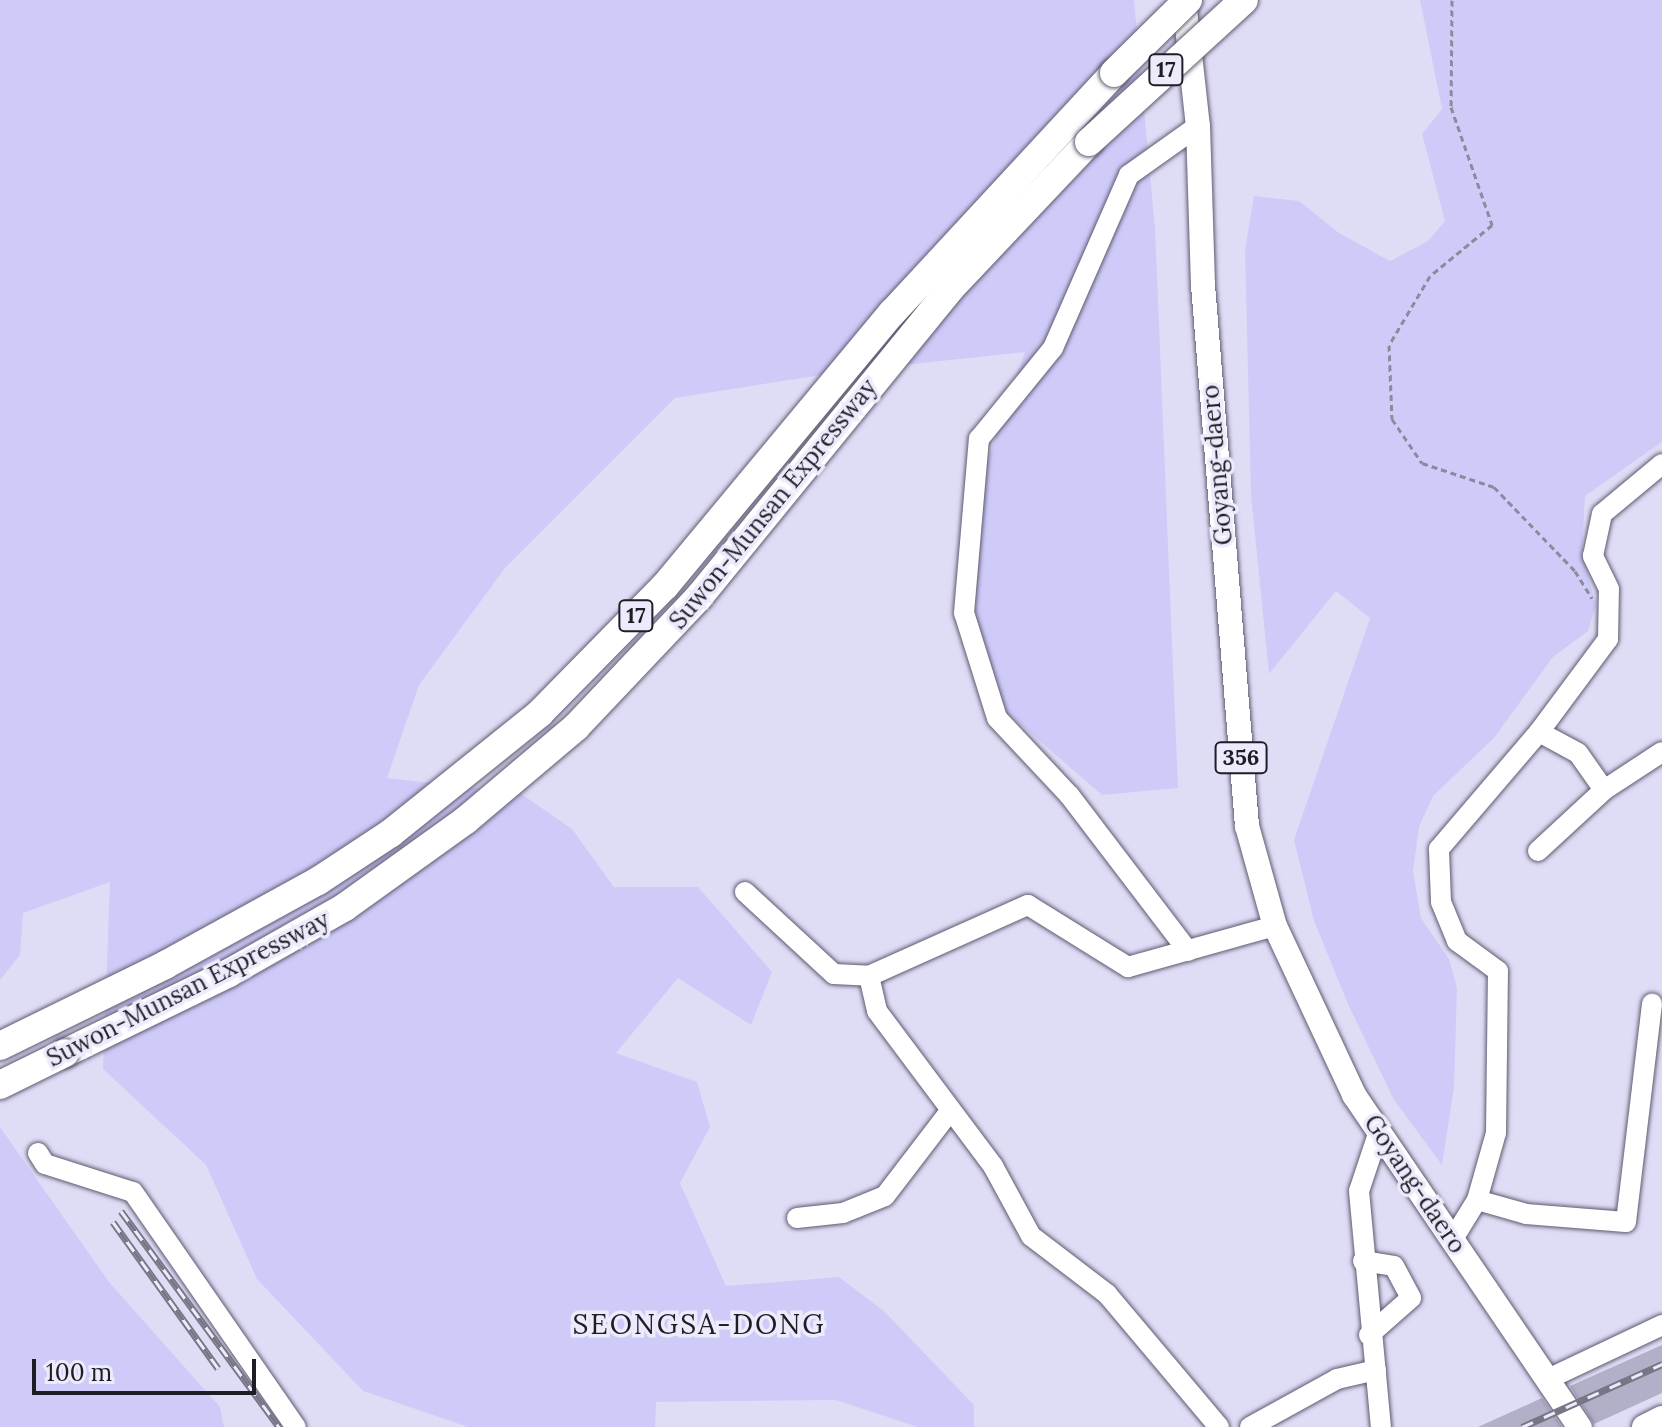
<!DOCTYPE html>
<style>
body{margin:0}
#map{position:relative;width:1662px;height:1427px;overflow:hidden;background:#dfddf6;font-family:Lora,serif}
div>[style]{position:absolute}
.green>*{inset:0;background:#cfcbf9}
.building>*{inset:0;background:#b2b0c8}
.path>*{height:3px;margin-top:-1.5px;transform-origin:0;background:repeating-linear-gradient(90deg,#8c8a9c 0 6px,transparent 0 10px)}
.roads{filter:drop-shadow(0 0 2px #5d5a70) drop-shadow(0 0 2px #5d5a70)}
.minor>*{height:20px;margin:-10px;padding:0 10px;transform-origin:10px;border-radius:10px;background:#fff}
.major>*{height:24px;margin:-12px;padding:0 12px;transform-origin:12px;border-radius:12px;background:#fff}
.highway>*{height:28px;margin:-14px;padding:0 14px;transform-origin:14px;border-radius:14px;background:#fff}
.rail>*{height:7px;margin-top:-3.5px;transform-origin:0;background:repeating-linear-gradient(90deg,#edebfb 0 12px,#777686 0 24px);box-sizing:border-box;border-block:2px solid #777686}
.bridges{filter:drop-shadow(0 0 2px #5d5a70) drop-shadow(0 0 2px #5d5a70)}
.highway-bridge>*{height:28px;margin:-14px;padding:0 14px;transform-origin:14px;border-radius:14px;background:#fff}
span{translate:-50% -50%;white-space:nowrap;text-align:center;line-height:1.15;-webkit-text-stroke:7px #edebfb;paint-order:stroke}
.shield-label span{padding:2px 6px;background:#edebfb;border:2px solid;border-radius:6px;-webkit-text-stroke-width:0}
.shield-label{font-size:22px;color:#1e1d26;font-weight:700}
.street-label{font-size:24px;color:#1e1d26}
.quarter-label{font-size:28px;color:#1e1d26;letter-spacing:2px}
.scale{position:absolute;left:32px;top:1359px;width:224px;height:36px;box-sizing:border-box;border:4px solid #1e1d26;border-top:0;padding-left:10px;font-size:24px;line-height:28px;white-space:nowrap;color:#1e1d26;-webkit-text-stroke:6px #edebfb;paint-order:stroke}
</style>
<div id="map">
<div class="green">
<div style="clip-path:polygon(0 0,1134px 0,1155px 228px,1178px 788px,1102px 795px,1005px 711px,972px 612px,974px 500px,1025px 352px,847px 371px,675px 398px,505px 568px,419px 685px,387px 778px,520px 793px,572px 829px,614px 887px,698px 887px,772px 972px,751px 1025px,678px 978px,616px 1053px,697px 1082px,710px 1127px,680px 1183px,726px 1286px,839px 1277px,885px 1312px,974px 1405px,974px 1427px,918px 1427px,836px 1400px,656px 1402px,655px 1427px,468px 1427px,363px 1391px,257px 1279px,206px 1165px,103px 1069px,110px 882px,23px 913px,20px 955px,0 980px)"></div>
<div style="clip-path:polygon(1420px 0,1662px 0,1662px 442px,1585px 496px,1582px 553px,1596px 605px,1588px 631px,1553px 657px,1494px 738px,1433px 796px,1419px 827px,1413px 871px,1421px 918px,1449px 959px,1457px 988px,1454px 1088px,1442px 1165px,1394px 1100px,1348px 1004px,1314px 921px,1294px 840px,1370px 618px,1336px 591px,1269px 674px,1251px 495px,1245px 250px,1254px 196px,1299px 201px,1339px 233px,1390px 261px,1428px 241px,1445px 221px,1422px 134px,1442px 109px)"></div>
<div style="clip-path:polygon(0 1127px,109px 1282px,220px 1407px,224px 1427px,0 1427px)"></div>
</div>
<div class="building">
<div style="clip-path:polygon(1662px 1345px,1662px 1393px,1594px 1424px,1570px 1386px)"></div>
<div style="clip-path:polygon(1542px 1398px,1562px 1427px,1478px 1427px)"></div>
</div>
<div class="path">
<div style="left:1452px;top:0;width:107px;rotate:90.5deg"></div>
<div style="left:1451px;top:107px;width:125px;rotate:70.8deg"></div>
<div style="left:1492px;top:225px;width:80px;rotate:140.6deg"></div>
<div style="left:1430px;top:276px;width:80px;rotate:120.7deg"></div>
<div style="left:1389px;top:345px;width:74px;rotate:87.7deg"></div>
<div style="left:1392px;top:419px;width:53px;rotate:55.7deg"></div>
<div style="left:1422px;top:463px;width:76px;rotate:18.4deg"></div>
<div style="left:1494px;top:487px;width:117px;rotate:46deg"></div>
<div style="left:1575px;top:571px;width:32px;rotate:58deg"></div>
</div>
<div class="roads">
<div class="minor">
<div style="left:1539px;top:732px;width:44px;rotate:28.3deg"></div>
<div style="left:1578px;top:753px;width:45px;rotate:54.9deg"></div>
<div style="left:1538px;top:851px;width:90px;rotate:-42.7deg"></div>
<div style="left:1604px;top:790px;width:69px;rotate:-33.2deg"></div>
<div style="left:745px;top:892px;width:121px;rotate:42.7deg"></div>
<div style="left:834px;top:974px;width:35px;rotate:3deg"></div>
<div style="left:869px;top:976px;width:174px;rotate:-24.1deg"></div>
<div style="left:1028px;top:905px;width:118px;rotate:31.8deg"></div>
<div style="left:1128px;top:967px;width:153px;rotate:-15.6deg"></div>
<div style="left:1188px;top:951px;width:196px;rotate:-127.3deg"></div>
<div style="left:1069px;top:795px;width:105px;rotate:-133.1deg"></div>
<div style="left:997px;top:718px;width:110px;rotate:-107.4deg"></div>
<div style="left:964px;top:613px;width:175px;rotate:-85.1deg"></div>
<div style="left:979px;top:439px;width:117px;rotate:-50.9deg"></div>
<div style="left:1053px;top:348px;width:189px;rotate:-66.3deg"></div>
<div style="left:1129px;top:175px;width:85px;rotate:-35.4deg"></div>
<div style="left:869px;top:976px;width:36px;rotate:77deg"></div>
<div style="left:877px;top:1011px;width:194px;rotate:53.2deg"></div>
<div style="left:993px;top:1166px;width:80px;rotate:61.5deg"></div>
<div style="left:1031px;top:1236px;width:96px;rotate:37.3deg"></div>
<div style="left:1107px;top:1294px;width:174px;rotate:49.9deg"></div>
<div style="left:1379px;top:1131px;width:63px;rotate:108.4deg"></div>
<div style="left:1359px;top:1191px;width:237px;rotate:84.7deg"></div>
<div style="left:38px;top:1153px;width:13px;rotate:58deg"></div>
<div style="left:45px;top:1164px;width:92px;rotate:17.7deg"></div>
<div style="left:133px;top:1192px;width:286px;rotate:55.3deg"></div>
<div style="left:1477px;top:1200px;width:51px;rotate:15.9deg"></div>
<div style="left:1526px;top:1214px;width:100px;rotate:4.6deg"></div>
<div style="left:1626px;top:1222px;width:220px;rotate:-83.2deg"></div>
<div style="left:797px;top:1218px;width:46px;rotate:-6.2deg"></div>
<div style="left:843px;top:1213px;width:45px;rotate:-22deg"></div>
<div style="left:885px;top:1196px;width:107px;rotate:-52.6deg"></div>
<div style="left:1453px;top:1239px;width:46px;rotate:-58.4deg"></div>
<div style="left:1477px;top:1200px;width:70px;rotate:-74.2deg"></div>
<div style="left:1496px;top:1133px;width:162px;rotate:-89.3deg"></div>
<div style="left:1498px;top:971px;width:51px;rotate:-143.8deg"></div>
<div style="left:1457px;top:941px;width:42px;rotate:-112.3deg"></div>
<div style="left:1441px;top:902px;width:53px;rotate:-92.2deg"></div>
<div style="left:1439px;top:849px;width:154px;rotate:-49.5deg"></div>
<div style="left:1539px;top:732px;width:116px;rotate:-53.4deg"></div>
<div style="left:1608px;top:639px;width:50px;rotate:-88.9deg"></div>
<div style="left:1609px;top:589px;width:37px;rotate:-116deg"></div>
<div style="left:1593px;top:556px;width:43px;rotate:-77.9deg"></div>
<div style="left:1602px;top:514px;width:78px;rotate:-39.8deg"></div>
<div style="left:1363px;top:1261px;width:31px;rotate:9deg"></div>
<div style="left:1394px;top:1266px;width:36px;rotate:62deg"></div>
<div style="left:1411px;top:1298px;width:56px;rotate:138.6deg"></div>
<div style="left:1548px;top:1379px;width:126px;rotate:-25.3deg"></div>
<div style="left:1250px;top:1427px;width:99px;rotate:-28.9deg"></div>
<div style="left:1337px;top:1379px;width:40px;rotate:-13deg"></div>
</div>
<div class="major">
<div style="left:1184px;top:0;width:127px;rotate:83.7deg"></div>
<div style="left:1198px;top:126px;width:159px;rotate:88.2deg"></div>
<div style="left:1203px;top:285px;width:543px;rotate:85.35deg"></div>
<div style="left:1247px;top:826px;width:104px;rotate:74.4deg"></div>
<div style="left:1275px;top:926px;width:187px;rotate:64.9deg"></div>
<div style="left:1354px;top:1095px;width:402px;rotate:55.8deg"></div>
<div style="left:1644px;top:1427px;width:20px;rotate:-27deg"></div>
</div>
<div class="highway">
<div style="left:0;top:1046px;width:184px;rotate:-26.1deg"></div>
<div style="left:165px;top:965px;width:175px;rotate:-28.8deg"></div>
<div style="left:318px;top:881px;width:87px;rotate:-33.3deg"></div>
<div style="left:391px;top:833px;width:191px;rotate:-38.8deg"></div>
<div style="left:540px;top:713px;width:178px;rotate:-45.5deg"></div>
<div style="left:665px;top:586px;width:355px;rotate:-50.3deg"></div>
<div style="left:892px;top:313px;width:327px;rotate:-47.2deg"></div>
<div style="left:65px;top:1053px;width:182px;rotate:-26deg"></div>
<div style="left:229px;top:973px;width:133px;rotate:-29.6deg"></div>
<div style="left:345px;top:907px;width:149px;rotate:-35.7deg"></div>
<div style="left:466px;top:820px;width:144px;rotate:-40.2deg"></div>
<div style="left:576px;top:727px;width:179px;rotate:-46.6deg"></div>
<div style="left:699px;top:597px;width:396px;rotate:-50.8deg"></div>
<div style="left:949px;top:290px;width:204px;rotate:-46.6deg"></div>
</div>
</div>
<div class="rail">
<div style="left:121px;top:1211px;width:268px;rotate:53.8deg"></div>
<div style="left:113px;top:1222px;width:180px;rotate:54.3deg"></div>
<div style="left:1522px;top:1427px;width:154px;rotate:-24.2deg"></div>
</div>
<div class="bridges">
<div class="highway-bridge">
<div style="left:1114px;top:73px;width:104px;rotate:-44.6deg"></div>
<div style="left:1089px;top:142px;width:210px;rotate:-42.5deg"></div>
<div style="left:0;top:1085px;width:72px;rotate:-26.2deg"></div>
</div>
</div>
<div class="shield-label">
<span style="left:1166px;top:70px">17</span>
<span style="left:636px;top:616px">17</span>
<span style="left:1241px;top:758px">356</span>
</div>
<div class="street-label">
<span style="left:1217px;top:465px;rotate:-95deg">Goyang-daero</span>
<span style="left:773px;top:504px;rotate:-51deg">Suwon-Munsan Expressway</span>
<span style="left:188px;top:989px;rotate:-27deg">Suwon-Munsan Expressway</span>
<span style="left:1415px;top:1184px;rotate:56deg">Goyang-daero</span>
</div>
<div class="quarter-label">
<span style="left:699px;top:1324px">SEONGSA-DONG</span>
</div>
<div class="scale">100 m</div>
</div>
